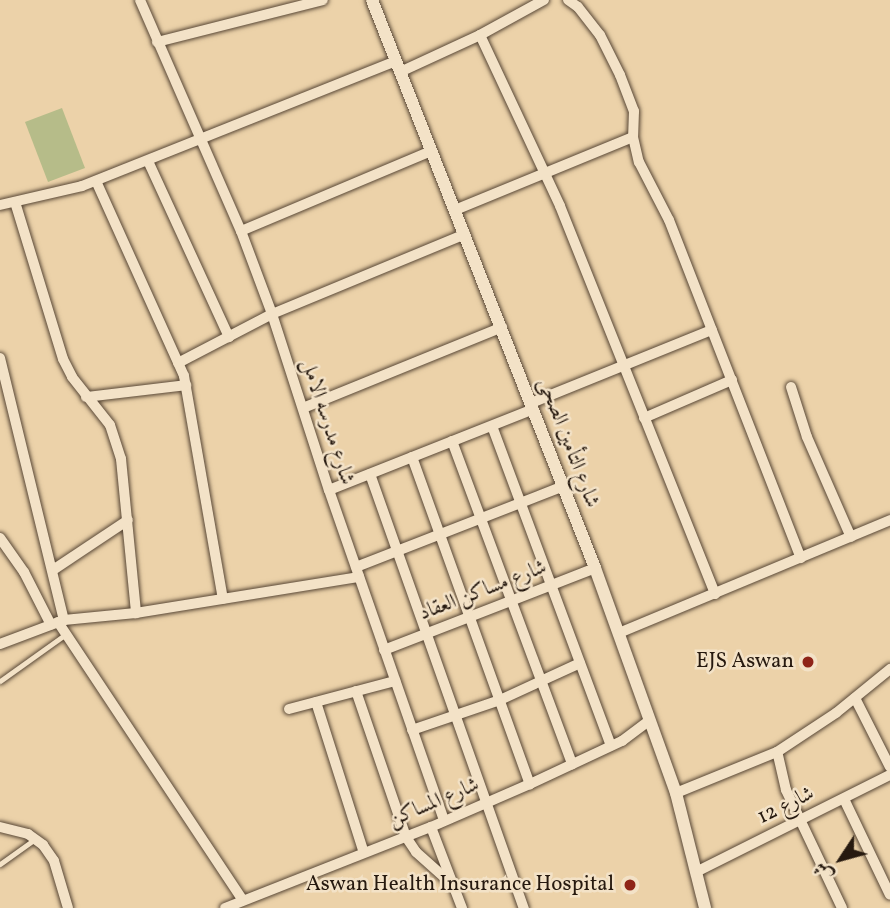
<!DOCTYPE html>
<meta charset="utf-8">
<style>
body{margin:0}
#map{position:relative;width:890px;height:908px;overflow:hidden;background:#ecd2a9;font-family:Vollkorn,Amiri,serif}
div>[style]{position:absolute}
.green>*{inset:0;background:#b6bc89}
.roads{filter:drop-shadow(0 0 2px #584736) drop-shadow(0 0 2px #584736)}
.service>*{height:5px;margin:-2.5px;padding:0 2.5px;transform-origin:2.5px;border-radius:2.5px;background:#f3e2c7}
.minor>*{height:10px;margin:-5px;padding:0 5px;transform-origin:5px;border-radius:5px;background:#f3e2c7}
.tertiary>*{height:12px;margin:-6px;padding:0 6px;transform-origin:6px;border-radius:6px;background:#f3e2c7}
.dots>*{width:19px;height:19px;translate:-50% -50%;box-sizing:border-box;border:4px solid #f3e2c7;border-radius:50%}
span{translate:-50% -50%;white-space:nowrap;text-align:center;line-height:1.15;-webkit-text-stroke:5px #f3e2c7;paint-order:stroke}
.street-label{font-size:21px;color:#26190f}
.poi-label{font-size:21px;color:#26190f}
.right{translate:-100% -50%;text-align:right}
.north{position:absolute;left:806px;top:824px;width:70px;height:70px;-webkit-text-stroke:5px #f3e2c7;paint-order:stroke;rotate:234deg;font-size:19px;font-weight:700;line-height:28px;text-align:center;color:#26190f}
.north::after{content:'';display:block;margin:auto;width:24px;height:32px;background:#26190f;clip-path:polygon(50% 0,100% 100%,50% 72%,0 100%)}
</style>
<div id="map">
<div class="green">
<div style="clip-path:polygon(62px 108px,85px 168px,48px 182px,25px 122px)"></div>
</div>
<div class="roads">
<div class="service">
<div style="left:0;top:681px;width:81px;rotate:-35.5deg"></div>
<div style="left:0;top:864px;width:43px;rotate:-35.5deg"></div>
</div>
<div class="minor">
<div style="left:140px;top:0;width:252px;rotate:66.4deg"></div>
<div style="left:241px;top:231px;width:89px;rotate:69.5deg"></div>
<div style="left:272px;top:314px;width:185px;rotate:72.1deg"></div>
<div style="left:329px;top:490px;width:350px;rotate:70.8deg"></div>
<div style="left:568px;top:0;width:12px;rotate:35deg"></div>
<div style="left:578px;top:7px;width:36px;rotate:52deg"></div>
<div style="left:600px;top:35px;width:45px;rotate:63.4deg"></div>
<div style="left:620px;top:75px;width:39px;rotate:69deg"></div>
<div style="left:634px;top:111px;width:26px;rotate:92deg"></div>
<div style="left:633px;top:137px;width:26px;rotate:77deg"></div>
<div style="left:639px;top:162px;width:65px;rotate:62.7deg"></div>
<div style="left:669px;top:220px;width:363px;rotate:68.7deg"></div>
<div style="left:480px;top:35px;width:189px;rotate:64.9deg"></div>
<div style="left:560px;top:206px;width:418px;rotate:68.2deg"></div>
<div style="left:157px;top:42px;width:171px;rotate:-14.2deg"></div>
<div style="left:400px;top:72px;width:88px;rotate:-24.8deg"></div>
<div style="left:480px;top:35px;width:73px;rotate:-28.7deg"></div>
<div style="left:148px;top:161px;width:194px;rotate:65.3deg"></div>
<div style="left:96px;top:181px;width:214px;rotate:65.7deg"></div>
<div style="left:184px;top:376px;width:226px;rotate:80.1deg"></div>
<div style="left:15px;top:202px;width:164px;rotate:73deg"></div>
<div style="left:63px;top:359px;width:20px;rotate:63deg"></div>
<div style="left:72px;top:377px;width:61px;rotate:51.6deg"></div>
<div style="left:110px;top:425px;width:36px;rotate:72deg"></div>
<div style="left:121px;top:459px;width:155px;rotate:84.4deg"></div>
<div style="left:0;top:205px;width:84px;rotate:-13deg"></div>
<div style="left:82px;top:186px;width:338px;rotate:-21.7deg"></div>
<div style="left:455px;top:210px;width:192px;rotate:-22.3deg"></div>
<div style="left:241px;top:231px;width:206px;rotate:-22.8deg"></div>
<div style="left:0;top:358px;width:270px;rotate:76.3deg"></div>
<div style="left:178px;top:363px;width:106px;rotate:-27.5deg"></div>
<div style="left:272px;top:314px;width:209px;rotate:-22.5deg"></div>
<div style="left:791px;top:387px;width:52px;rotate:72.3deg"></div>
<div style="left:807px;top:437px;width:109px;rotate:66.3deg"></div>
<div style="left:86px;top:397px;width:101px;rotate:-6.8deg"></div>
<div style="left:531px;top:403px;width:195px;rotate:-22deg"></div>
<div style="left:303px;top:408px;width:215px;rotate:-22.1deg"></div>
<div style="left:644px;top:418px;width:96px;rotate:-23.4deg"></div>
<div style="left:492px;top:426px;width:341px;rotate:69.6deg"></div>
<div style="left:452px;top:441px;width:345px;rotate:69.6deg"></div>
<div style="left:412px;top:457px;width:348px;rotate:70.2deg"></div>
<div style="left:370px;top:474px;width:461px;rotate:70.5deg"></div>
<div style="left:329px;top:490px;width:220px;rotate:-21.6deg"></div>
<div style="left:0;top:538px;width:42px;rotate:54.8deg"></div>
<div style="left:24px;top:572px;width:59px;rotate:63deg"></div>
<div style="left:356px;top:567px;width:223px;rotate:-21.3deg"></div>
<div style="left:53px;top:570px;width:90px;rotate:-33.7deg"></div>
<div style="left:58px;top:622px;width:334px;rotate:56.4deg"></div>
<div style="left:619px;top:633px;width:294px;rotate:-22.6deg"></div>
<div style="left:0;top:644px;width:68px;rotate:-20.6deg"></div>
<div style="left:64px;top:620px;width:72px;rotate:-5.6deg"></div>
<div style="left:136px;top:613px;width:226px;rotate:-9.2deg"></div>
<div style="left:384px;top:650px;width:226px;rotate:-21.2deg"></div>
<div style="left:356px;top:691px;width:154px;rotate:71.1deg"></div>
<div style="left:406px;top:837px;width:18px;rotate:56deg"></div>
<div style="left:416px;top:852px;width:51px;rotate:41.8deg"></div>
<div style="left:855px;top:698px;width:77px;rotate:63.1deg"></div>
<div style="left:316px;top:702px;width:158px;rotate:72.4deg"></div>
<div style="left:289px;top:709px;width:110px;rotate:-14.8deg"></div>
<div style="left:412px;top:730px;width:93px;rotate:-18.8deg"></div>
<div style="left:500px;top:700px;width:88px;rotate:-24.8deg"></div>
<div style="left:676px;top:793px;width:109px;rotate:-22.1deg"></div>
<div style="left:844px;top:799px;width:106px;rotate:64.4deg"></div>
<div style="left:0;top:827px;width:29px;rotate:14deg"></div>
<div style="left:28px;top:834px;width:19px;rotate:36deg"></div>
<div style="left:43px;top:845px;width:19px;rotate:55deg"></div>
<div style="left:54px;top:861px;width:49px;rotate:73.4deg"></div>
<div style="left:431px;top:827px;width:87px;rotate:69.1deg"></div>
<div style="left:698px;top:871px;width:215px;rotate:-26.6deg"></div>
<div style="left:225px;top:908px;width:221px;rotate:-21.5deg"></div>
<div style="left:431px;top:827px;width:108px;rotate:-23.5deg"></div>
<div style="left:530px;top:784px;width:102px;rotate:-25.1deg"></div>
<div style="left:622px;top:741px;width:35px;rotate:-37deg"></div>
<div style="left:842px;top:908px;width:131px;rotate:-115.4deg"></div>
<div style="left:786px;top:790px;width:39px;rotate:-103deg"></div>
<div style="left:777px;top:752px;width:71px;rotate:-33.5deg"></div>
<div style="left:836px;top:713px;width:70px;rotate:-39.2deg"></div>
</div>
<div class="tertiary">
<div style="left:372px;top:0;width:610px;rotate:68.56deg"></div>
<div style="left:595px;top:568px;width:239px;rotate:70.2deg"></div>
<div style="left:676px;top:793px;width:119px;rotate:75.8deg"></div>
</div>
</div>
<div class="dots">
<div style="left:808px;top:662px;background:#8f2418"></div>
<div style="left:630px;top:885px;background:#8f2418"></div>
</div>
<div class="street-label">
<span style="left:327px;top:422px;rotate:72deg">شارع مدرسه الامل</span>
<span style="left:568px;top:443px;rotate:69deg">شارع التأمين الصحى</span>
<span style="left:483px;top:591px;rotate:-21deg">شارع مساكن العقاد</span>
<span style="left:434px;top:803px;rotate:-23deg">شارع المساكن</span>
<span style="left:786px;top:806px;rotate:-26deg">شارع 12</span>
</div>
<div class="poi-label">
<span class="right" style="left:794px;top:662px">EJS Aswan</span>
<span class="right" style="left:614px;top:885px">Aswan Health Insurance Hospital</span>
</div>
<div class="north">ش</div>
</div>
